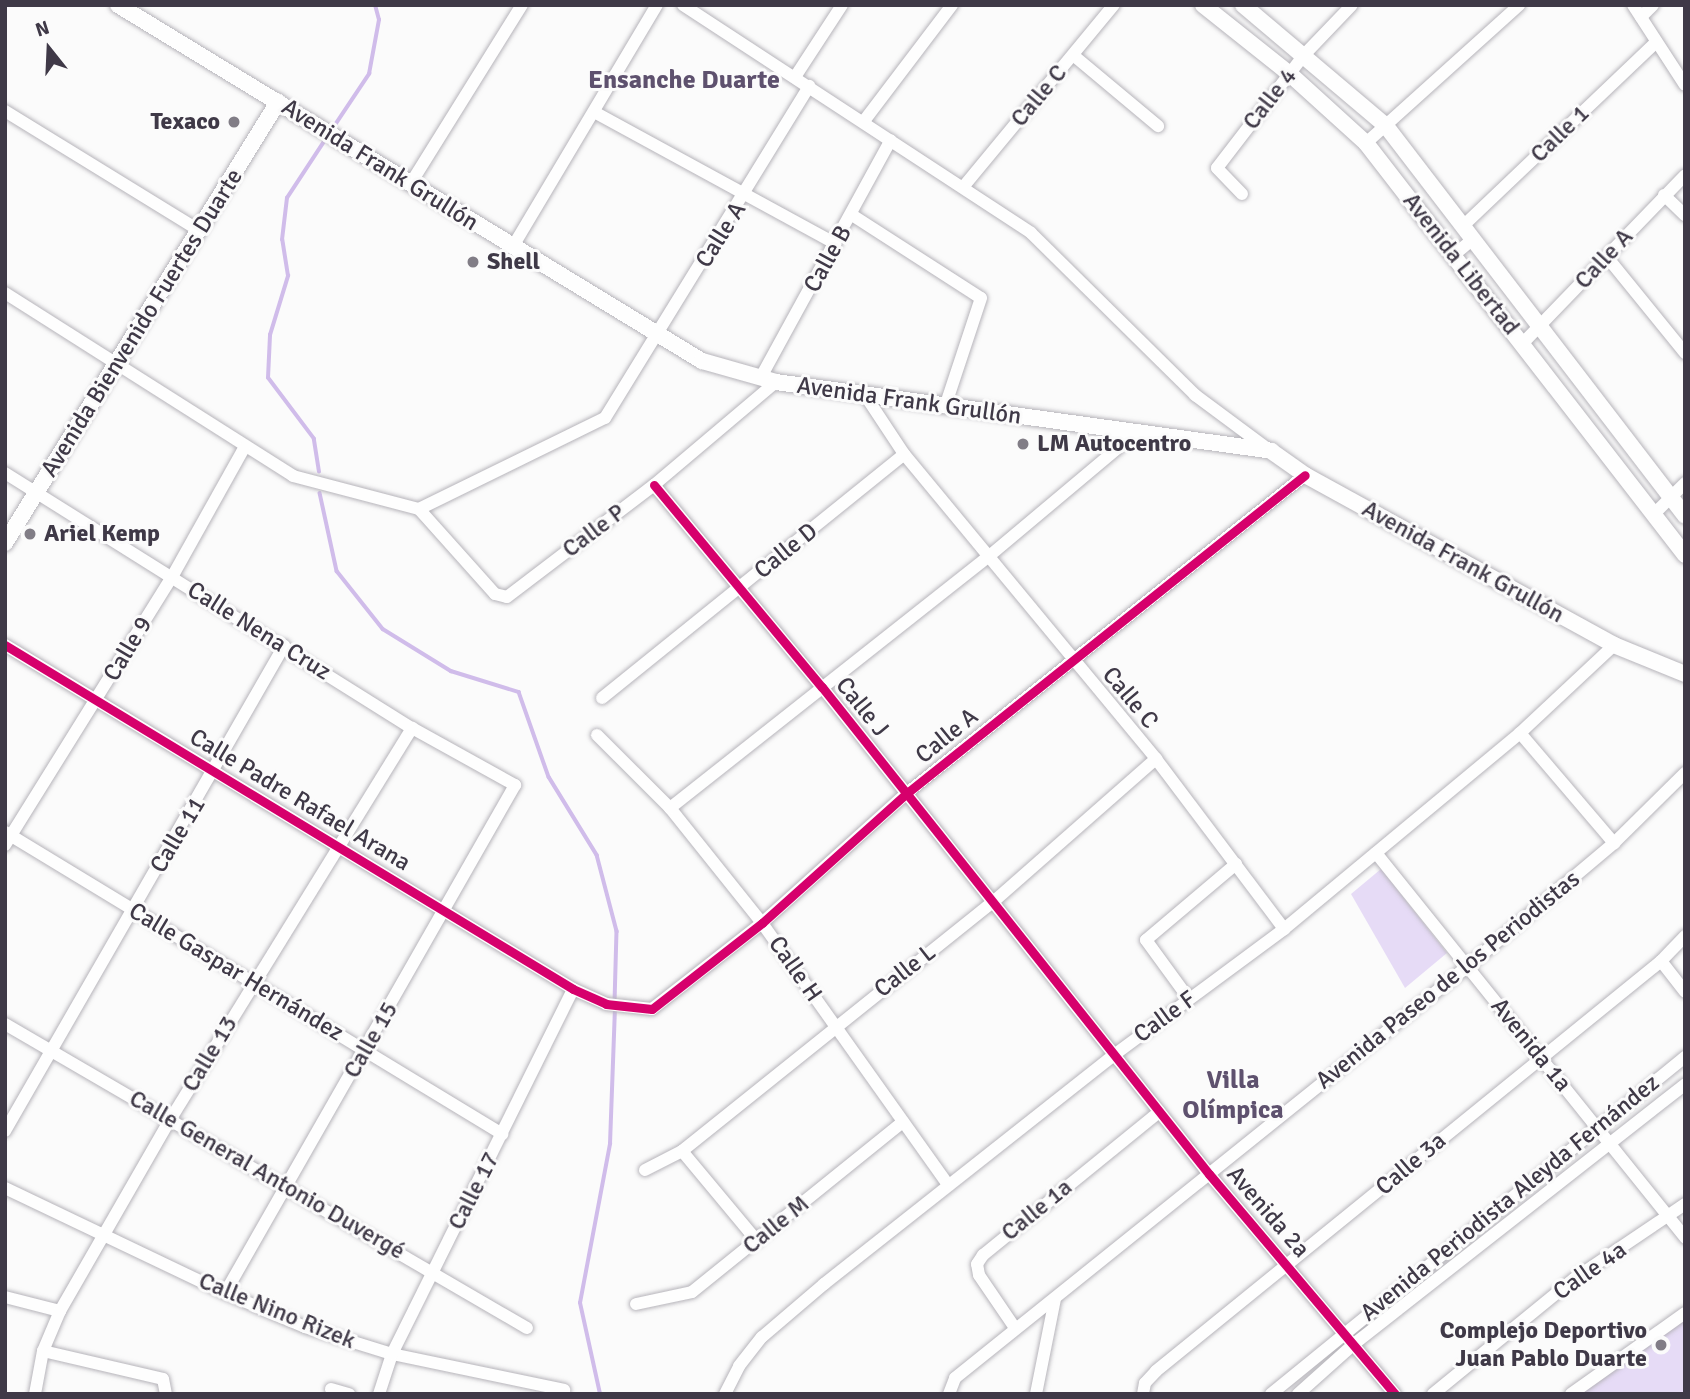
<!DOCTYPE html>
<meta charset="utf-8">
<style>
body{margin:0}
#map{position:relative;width:1690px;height:1399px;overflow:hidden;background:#fbfbfb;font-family:Signika,sans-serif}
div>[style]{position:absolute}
.green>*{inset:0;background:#e6dbf6}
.stream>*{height:3.5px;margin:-1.75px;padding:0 1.75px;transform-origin:1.75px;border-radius:1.75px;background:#d0bcea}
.roads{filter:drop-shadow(0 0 2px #b6b4ba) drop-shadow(0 0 2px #b6b4ba)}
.minor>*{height:12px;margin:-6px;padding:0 6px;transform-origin:6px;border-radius:6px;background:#fefefe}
.major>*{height:16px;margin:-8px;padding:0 8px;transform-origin:8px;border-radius:8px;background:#fefefe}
.cycleway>*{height:9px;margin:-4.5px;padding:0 4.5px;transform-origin:4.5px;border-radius:4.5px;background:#d6006c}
.dots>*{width:19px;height:19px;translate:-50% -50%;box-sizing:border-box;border:4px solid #fbfbfb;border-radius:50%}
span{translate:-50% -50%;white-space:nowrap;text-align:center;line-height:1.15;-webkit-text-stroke:6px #fbfbfb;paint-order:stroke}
.street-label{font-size:24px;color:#3f3947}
.poi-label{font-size:24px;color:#3f3947;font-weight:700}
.right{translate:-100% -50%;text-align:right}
.left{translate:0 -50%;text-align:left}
.neighbourhood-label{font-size:26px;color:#5e516e;font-weight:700}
.frame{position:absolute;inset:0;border:7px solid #3f3947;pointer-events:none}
.north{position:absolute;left:14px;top:14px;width:70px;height:70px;-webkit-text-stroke:5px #fbfbfb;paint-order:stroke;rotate:342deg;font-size:19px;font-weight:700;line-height:28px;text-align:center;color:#3f3947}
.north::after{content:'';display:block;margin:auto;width:24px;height:32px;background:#3f3947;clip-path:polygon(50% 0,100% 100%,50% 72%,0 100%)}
</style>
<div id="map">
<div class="green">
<div style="clip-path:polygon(1381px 869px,1447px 953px,1405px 988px,1351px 894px)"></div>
<div style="clip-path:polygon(1685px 1312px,1685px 1394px,1571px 1394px)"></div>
</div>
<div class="stream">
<div style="left:331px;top:131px;width:69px;rotate:-56.3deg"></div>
<div style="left:369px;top:74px;width:55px;rotate:-79.5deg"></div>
<div style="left:379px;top:20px;width:16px;rotate:-105deg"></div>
<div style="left:319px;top:472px;width:33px;rotate:-99deg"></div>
<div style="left:314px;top:439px;width:76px;rotate:-127deg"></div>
<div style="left:268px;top:378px;width:43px;rotate:-87.3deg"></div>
<div style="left:270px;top:335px;width:62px;rotate:-73deg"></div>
<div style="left:288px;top:276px;width:36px;rotate:-99deg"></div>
<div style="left:282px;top:240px;width:42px;rotate:-83.2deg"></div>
<div style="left:287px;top:198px;width:73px;rotate:-56.7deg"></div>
<div style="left:320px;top:493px;width:80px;rotate:77.7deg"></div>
<div style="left:337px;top:571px;width:74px;rotate:51.6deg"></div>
<div style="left:383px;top:629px;width:80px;rotate:31.7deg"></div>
<div style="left:451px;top:671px;width:71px;rotate:17.2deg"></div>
<div style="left:519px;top:692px;width:90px;rotate:70.6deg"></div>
<div style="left:549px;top:777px;width:92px;rotate:58.4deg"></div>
<div style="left:597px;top:855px;width:79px;rotate:75.3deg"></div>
<div style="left:617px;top:931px;width:70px;rotate:91.6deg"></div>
<div style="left:600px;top:1394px;width:93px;rotate:-102.4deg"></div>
<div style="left:580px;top:1303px;width:162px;rotate:-79.3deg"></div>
<div style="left:610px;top:1144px;width:135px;rotate:-87.9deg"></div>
</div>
<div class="roads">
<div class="minor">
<div style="left:683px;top:5px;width:416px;rotate:33.2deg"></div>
<div style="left:1031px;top:233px;width:231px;rotate:44.6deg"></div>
<div style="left:1195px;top:395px;width:92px;rotate:36.6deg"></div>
<div style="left:1633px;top:5px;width:95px;rotate:57deg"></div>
<div style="left:1641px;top:17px;width:17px;rotate:-45deg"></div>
<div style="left:1073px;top:55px;width:111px;rotate:39.9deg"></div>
<div style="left:795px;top:77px;width:86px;rotate:-56.9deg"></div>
<div style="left:5px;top:111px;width:229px;rotate:31.6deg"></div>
<div style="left:596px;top:113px;width:273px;rotate:28.6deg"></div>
<div style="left:864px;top:121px;width:146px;rotate:-52.8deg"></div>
<div style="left:1366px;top:143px;width:206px;rotate:-42deg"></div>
<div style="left:411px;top:183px;width:210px;rotate:-58.1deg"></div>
<div style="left:964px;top:186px;width:235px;rotate:-50.4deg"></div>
<div style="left:1242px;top:194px;width:36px;rotate:-134deg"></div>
<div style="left:1217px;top:168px;width:143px;rotate:-52.4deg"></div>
<div style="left:1304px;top:55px;width:69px;rotate:-46.2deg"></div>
<div style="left:1664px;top:195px;width:29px;rotate:44deg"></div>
<div style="left:852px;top:215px;width:153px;rotate:32.8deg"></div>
<div style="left:981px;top:298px;width:115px;rotate:108.3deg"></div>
<div style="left:1463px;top:226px;width:267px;rotate:-43.6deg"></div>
<div style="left:512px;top:248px;width:283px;rotate:-59.2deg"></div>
<div style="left:1454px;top:255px;width:25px;rotate:-40deg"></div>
<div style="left:1607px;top:257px;width:124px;rotate:50.9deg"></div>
<div style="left:5px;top:293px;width:341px;rotate:32.4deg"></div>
<div style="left:293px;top:476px;width:130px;rotate:14.7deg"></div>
<div style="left:1523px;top:343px;width:233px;rotate:-46deg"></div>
<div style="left:761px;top:377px;width:270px;rotate:-61.3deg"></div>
<div style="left:865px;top:395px;width:71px;rotate:56.5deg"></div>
<div style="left:904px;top:454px;width:396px;rotate:50.4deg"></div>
<div style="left:1156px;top:759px;width:213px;rotate:53deg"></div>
<div style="left:5px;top:473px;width:480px;rotate:32.1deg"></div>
<div style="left:412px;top:728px;width:118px;rotate:29deg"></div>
<div style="left:515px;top:785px;width:585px;rotate:119.72deg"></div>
<div style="left:654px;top:485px;width:263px;rotate:50.3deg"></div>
<div style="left:822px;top:687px;width:622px;rotate:51.53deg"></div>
<div style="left:1209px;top:1174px;width:288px;rotate:49.8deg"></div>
<div style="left:419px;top:509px;width:207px;rotate:-26.1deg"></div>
<div style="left:605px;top:418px;width:390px;rotate:-58.4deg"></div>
<div style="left:419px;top:509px;width:114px;rotate:48.2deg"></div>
<div style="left:495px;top:594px;width:12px;rotate:14deg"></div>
<div style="left:507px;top:597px;width:185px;rotate:-37.3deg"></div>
<div style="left:654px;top:485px;width:160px;rotate:-40.2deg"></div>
<div style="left:1654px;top:514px;width:44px;rotate:-45deg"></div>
<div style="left:5px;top:645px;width:664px;rotate:31.2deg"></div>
<div style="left:573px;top:989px;width:36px;rotate:24deg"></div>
<div style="left:606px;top:1004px;width:46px;rotate:6.2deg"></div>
<div style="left:652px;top:1009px;width:140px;rotate:-38deg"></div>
<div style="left:762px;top:923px;width:195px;rotate:-41.9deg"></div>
<div style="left:907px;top:793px;width:509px;rotate:-38.62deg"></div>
<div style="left:602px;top:698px;width:388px;rotate:-38.9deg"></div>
<div style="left:1520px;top:733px;width:145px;rotate:49.5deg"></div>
<div style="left:597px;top:735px;width:103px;rotate:45deg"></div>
<div style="left:670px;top:808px;width:147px;rotate:51.3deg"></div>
<div style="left:762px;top:923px;width:321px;rotate:54.6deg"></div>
<div style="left:670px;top:808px;width:405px;rotate:-38.3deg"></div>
<div style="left:988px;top:557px;width:177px;rotate:-40deg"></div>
<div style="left:1124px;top:443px;width:12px;rotate:-59deg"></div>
<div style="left:5px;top:832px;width:582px;rotate:31.28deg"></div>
<div style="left:5px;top:845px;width:316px;rotate:-58.1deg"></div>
<div style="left:172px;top:577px;width:148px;rotate:-60.8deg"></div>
<div style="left:1376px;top:853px;width:494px;rotate:51.2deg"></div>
<div style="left:1661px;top:961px;width:39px;rotate:52deg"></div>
<div style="left:1189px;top:999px;width:73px;rotate:-126.1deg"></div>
<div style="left:1146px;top:940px;width:118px;rotate:-40.2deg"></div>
<div style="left:5px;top:1024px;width:604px;rotate:30.22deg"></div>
<div style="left:5px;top:1131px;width:560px;rotate:-60.09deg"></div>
<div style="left:682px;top:1151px;width:117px;rotate:50.2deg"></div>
<div style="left:645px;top:1170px;width:42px;rotate:-27.2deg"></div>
<div style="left:682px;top:1151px;width:398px;rotate:-38.7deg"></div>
<div style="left:993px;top:902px;width:217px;rotate:-41.3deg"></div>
<div style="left:5px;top:1188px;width:244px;rotate:25.5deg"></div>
<div style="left:225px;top:1293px;width:87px;rotate:23deg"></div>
<div style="left:305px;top:1327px;width:91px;rotate:17.2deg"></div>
<div style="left:392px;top:1354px;width:176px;rotate:11.8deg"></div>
<div style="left:5px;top:1297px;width:57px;rotate:14.3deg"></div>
<div style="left:636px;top:1304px;width:57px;rotate:-12.1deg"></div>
<div style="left:692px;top:1292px;width:271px;rotate:-38.9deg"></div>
<div style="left:1015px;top:1328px;width:64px;rotate:-124.2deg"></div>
<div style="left:979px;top:1275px;width:11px;rotate:-100deg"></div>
<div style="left:977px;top:1264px;width:11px;rotate:-56deg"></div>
<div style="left:983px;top:1255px;width:227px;rotate:-39.1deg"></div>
<div style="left:43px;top:1351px;width:123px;rotate:13.1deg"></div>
<div style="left:163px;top:1379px;width:15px;rotate:79deg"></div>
<div style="left:331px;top:1389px;width:19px;rotate:16deg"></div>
<div style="left:35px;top:1394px;width:44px;rotate:-79.5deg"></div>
<div style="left:43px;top:1351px;width:43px;rotate:-67deg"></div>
<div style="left:60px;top:1311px;width:220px;rotate:-60.1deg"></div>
<div style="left:170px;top:1120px;width:461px;rotate:-58.3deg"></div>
<div style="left:379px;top:1394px;width:42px;rotate:-72deg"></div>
<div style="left:392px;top:1354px;width:407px;rotate:-63.6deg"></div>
<div style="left:725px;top:1394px;width:31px;rotate:-63deg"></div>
<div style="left:739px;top:1366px;width:37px;rotate:-52deg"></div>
<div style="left:762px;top:1337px;width:82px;rotate:-40.5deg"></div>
<div style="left:824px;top:1284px;width:370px;rotate:-38.3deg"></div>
<div style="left:1114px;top:1055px;width:212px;rotate:-36.5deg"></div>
<div style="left:1284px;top:929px;width:307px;rotate:-39.7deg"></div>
<div style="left:1520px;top:733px;width:129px;rotate:-43.1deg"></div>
<div style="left:949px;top:1394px;width:17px;rotate:-69deg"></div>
<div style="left:955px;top:1378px;width:658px;rotate:-38.77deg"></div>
<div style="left:1468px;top:966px;width:191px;rotate:-40.1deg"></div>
<div style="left:1614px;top:843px;width:100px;rotate:-44.6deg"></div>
<div style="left:1036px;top:1394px;width:97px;rotate:-78.7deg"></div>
<div style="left:1143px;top:1394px;width:11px;rotate:-80deg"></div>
<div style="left:1145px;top:1383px;width:16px;rotate:-47deg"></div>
<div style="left:1156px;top:1371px;width:650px;rotate:-39.07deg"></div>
<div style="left:1661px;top:961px;width:35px;rotate:-46deg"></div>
<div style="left:1271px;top:1394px;width:534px;rotate:-39.15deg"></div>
<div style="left:1298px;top:1394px;width:75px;rotate:-41.8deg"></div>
<div style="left:1354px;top:1344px;width:421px;rotate:-38.1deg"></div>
<div style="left:1433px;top:1394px;width:182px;rotate:-39.2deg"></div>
<div style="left:1574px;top:1279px;width:134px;rotate:-34deg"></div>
<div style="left:1571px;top:1394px;width:140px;rotate:-35.4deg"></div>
</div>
<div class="major">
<div style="left:118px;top:5px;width:684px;rotate:31.37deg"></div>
<div style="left:702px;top:361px;width:77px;rotate:15.8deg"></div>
<div style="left:776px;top:382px;width:500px;rotate:7.9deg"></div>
<div style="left:1271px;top:451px;width:42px;rotate:35.2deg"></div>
<div style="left:1305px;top:475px;width:353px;rotate:28.8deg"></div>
<div style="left:1614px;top:645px;width:77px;rotate:22.2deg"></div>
<div style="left:1203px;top:5px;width:112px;rotate:38.5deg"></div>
<div style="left:1291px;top:75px;width:101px;rotate:42.2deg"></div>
<div style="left:1366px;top:143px;width:521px;rotate:52.25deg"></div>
<div style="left:1243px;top:5px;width:187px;rotate:40.2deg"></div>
<div style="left:1386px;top:126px;width:491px;rotate:52.5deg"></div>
<div style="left:5px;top:543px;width:519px;rotate:-58.24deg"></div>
</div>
</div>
<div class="cycleway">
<div style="left:654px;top:485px;width:263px;rotate:50.3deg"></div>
<div style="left:822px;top:687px;width:622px;rotate:51.53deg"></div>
<div style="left:1209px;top:1174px;width:288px;rotate:49.8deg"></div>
<div style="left:5px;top:645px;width:664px;rotate:31.2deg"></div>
<div style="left:573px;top:989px;width:36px;rotate:24deg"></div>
<div style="left:606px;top:1004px;width:46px;rotate:6.2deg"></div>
<div style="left:652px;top:1009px;width:140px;rotate:-38deg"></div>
<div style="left:762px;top:923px;width:195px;rotate:-41.9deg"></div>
<div style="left:907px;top:793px;width:509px;rotate:-38.62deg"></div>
</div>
<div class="dots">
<div style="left:234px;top:122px;background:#817d86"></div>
<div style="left:473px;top:262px;background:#817d86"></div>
<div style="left:1023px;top:444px;background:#817d86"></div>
<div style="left:30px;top:534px;background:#817d86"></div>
<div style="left:1661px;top:1345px;background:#817d86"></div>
</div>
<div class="street-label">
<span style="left:1039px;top:96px;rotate:-50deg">Calle C</span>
<span style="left:1270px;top:99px;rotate:-52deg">Calle 4</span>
<span style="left:1560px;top:134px;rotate:-44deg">Calle 1</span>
<span style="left:380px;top:165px;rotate:32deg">Avenida Frank Grullón</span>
<span style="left:721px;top:235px;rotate:-58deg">Calle A</span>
<span style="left:828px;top:259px;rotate:-61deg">Calle B</span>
<span style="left:1604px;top:259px;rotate:-47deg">Calle A</span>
<span style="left:1461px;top:264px;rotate:52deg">Avenida Libertad</span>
<span style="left:142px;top:323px;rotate:-58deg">Avenida Bienvenido Fuertes Duarte</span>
<span style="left:909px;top:401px;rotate:8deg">Avenida Frank Grullón</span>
<span style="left:594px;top:531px;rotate:-37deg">Calle P</span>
<span style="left:786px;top:551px;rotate:-39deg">Calle D</span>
<span style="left:1463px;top:562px;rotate:29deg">Avenida Frank Grullón</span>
<span style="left:259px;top:631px;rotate:32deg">Calle Nena Cruz</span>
<span style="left:128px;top:649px;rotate:-59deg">Calle 9</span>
<span style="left:1130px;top:698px;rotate:50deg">Calle C</span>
<span style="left:862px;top:707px;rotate:51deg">Calle J</span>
<span style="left:947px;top:736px;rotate:-39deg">Calle A</span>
<span style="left:300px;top:800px;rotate:31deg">Calle Padre Rafael Arana</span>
<span style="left:178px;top:835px;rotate:-59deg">Calle 11</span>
<span style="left:795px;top:969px;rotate:55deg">Calle H</span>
<span style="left:905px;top:971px;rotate:-38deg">Calle L</span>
<span style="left:236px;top:972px;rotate:31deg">Calle Gaspar Hernández</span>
<span style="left:1448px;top:980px;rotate:-39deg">Avenida Paseo de los Periodistas</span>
<span style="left:1165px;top:1017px;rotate:-36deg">Calle F</span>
<span style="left:371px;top:1040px;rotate:-60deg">Calle 15</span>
<span style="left:1531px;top:1045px;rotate:51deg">Avenida 1a</span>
<span style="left:210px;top:1054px;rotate:-59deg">Calle 13</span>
<span style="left:1411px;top:1164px;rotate:-40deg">Calle 3a</span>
<span style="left:267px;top:1175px;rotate:30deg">Calle General Antonio Duvergé</span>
<span style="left:474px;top:1191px;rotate:-63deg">Calle 17</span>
<span style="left:1510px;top:1198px;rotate:-39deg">Avenida Periodista Aleyda Fernández</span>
<span style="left:1037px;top:1210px;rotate:-39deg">Calle 1a</span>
<span style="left:1268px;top:1212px;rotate:49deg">Avenida 2a</span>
<span style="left:776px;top:1225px;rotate:-39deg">Calle M</span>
<span style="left:1590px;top:1271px;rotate:-35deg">Calle 4a</span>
<span style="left:277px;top:1311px;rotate:22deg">Calle Nino Rizek</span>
</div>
<div class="poi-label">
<span class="right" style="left:220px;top:122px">Texaco</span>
<span class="left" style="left:487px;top:262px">Shell</span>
<span class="left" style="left:1037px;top:444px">LM Autocentro</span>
<span class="left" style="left:44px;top:534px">Ariel Kemp</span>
<span class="right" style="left:1647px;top:1345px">Complejo Deportivo<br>Juan Pablo Duarte</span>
</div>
<div class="neighbourhood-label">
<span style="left:684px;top:81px">Ensanche Duarte</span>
<span style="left:1233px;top:1096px">Villa<br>Olímpica</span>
</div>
<div class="frame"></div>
<div class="north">N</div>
</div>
